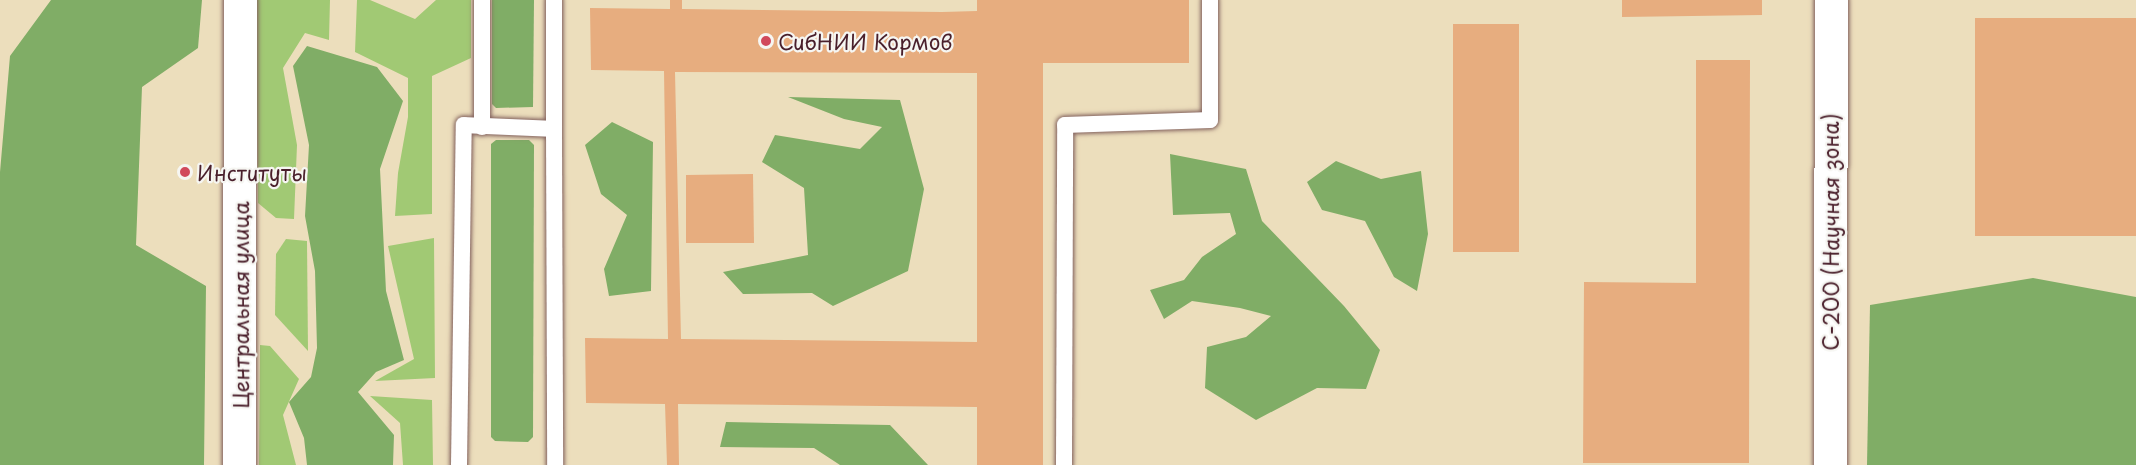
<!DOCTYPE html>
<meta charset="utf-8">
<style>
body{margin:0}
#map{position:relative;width:2136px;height:465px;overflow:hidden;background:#ecdebc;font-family:"Playpen Sans",sans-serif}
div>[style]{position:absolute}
.green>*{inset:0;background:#a1c974}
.forest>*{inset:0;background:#80ad66}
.building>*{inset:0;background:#e7ad7f}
.roads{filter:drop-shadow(0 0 2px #83625e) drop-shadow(0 0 2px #83625e)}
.service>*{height:16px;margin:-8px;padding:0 8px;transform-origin:8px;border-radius:8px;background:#fff}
.minor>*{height:33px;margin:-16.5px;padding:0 16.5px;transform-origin:16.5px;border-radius:16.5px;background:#fff}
.secondary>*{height:33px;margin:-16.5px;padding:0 16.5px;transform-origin:16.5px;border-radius:16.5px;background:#fff}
.dots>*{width:16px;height:16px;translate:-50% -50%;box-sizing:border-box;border:3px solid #f6f6f2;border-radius:50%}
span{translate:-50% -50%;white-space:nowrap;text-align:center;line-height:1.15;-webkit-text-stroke:4.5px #f6f6f2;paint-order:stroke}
.poi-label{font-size:21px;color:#4a1f2b}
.left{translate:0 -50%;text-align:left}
.street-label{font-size:21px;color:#4a1f2b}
</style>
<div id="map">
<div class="green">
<div style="clip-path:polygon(256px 0,330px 0,329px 40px,305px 33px,283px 68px,297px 145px,294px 219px,276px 218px,258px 203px)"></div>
<div style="clip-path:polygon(357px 0,370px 0,415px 19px,436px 0,471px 0,471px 58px,432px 76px,432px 214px,395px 216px,398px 173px,408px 117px,408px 78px,355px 52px)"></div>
<div style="clip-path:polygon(434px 238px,435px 378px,375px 381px,414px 359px,388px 246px)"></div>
<div style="clip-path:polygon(286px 239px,307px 241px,308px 351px,275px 315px,276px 254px)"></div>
<div style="clip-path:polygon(260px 345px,270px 346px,299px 379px,283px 415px,296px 465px,259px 465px)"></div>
<div style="clip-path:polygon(370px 396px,432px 400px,433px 465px,403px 465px,400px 423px)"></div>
</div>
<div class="forest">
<div style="clip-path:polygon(51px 0,202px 0,198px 48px,142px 87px,136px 245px,206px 286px,204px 465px,0 465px,0 172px,10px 56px)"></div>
<div style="clip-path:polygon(492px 0,534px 0,533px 107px,496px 108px,492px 104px)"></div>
<div style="clip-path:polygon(307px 46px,377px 67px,403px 101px,380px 169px,386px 291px,404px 360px,376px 372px,358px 392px,394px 435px,393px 465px,307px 465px,304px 438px,289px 402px,311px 377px,317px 348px,315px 271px,305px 216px,309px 145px,293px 66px)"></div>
<div style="clip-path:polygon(788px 97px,900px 100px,924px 189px,908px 271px,833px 306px,812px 293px,743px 294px,723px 272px,808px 255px,804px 188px,762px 162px,775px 135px,860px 149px,882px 127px,844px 119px)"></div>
<div style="clip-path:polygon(612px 122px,653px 142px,651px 291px,609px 296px,604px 269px,627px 215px,601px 194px,585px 145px)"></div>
<div style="clip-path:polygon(496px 140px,529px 140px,534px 145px,533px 437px,528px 442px,495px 441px,491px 437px,491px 144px)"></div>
<div style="clip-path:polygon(1170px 154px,1246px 169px,1262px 221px,1344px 306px,1380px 350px,1366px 389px,1317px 388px,1256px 420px,1205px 388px,1207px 347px,1246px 337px,1271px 316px,1240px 308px,1192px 301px,1164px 319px,1150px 290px,1184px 280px,1202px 257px,1236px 234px,1230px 213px,1173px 215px)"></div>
<div style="clip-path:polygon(1336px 161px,1381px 179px,1421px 171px,1428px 234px,1417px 291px,1394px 277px,1365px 221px,1322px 210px,1307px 182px)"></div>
<div style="clip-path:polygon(2033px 278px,2136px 297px,2136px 465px,1867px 465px,1870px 305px)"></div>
<div style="clip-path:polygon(726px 422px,890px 425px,928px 465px,840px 465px,814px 448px,720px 447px)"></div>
</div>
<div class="building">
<div style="clip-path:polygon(evenodd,670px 0,682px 0,682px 9px,942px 12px,977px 11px,977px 0,1189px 0,1189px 63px,1043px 63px,1043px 465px,977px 465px,977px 407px,678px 404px,679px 465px,667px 465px,665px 404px,586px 403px,585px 338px,668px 339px,664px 71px,591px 70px,590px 8px,670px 9px,670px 0,675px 72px,977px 73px,977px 342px,681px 339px,675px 72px)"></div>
<div style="clip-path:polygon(1622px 0,1762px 0,1762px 15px,1622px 17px)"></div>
<div style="clip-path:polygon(1975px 18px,2136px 18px,2136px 236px,1975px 236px)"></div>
<div style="clip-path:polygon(1453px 24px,1519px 24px,1519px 252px,1453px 252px)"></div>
<div style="clip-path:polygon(1696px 60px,1750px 60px,1749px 463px,1583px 463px,1584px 282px,1696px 283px)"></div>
<div style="clip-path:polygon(753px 174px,754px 243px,686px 243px,686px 175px)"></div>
</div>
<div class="roads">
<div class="service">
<div style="left:554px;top:0;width:129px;rotate:90deg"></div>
<div style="left:482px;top:127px;width:127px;rotate:-90deg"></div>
<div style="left:459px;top:465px;width:340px;rotate:-89.2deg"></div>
<div style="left:464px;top:125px;width:90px;rotate:2.5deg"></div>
<div style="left:554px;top:129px;width:336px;rotate:89.8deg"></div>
<div style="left:1064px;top:465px;width:340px;rotate:-89.8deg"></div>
<div style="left:1065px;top:125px;width:145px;rotate:-2deg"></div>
<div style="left:1210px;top:120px;width:120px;rotate:-90deg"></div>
</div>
<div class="minor">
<div style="left:1830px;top:465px;width:465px;rotate:-89.9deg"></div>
</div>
<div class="secondary">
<div style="left:239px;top:465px;width:465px;rotate:-89.9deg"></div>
</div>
</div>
<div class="dots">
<div style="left:766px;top:41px;background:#d1495b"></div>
<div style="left:185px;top:172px;background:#d1495b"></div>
</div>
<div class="poi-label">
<span class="left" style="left:778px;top:41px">СибНИИ Кормов</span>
<span class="left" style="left:197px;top:172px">Институты</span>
</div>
<div class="street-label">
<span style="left:1830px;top:232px;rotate:-90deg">С-200 (Научная зона)</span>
<span style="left:240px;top:305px;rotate:-90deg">Центральная улица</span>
</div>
</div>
